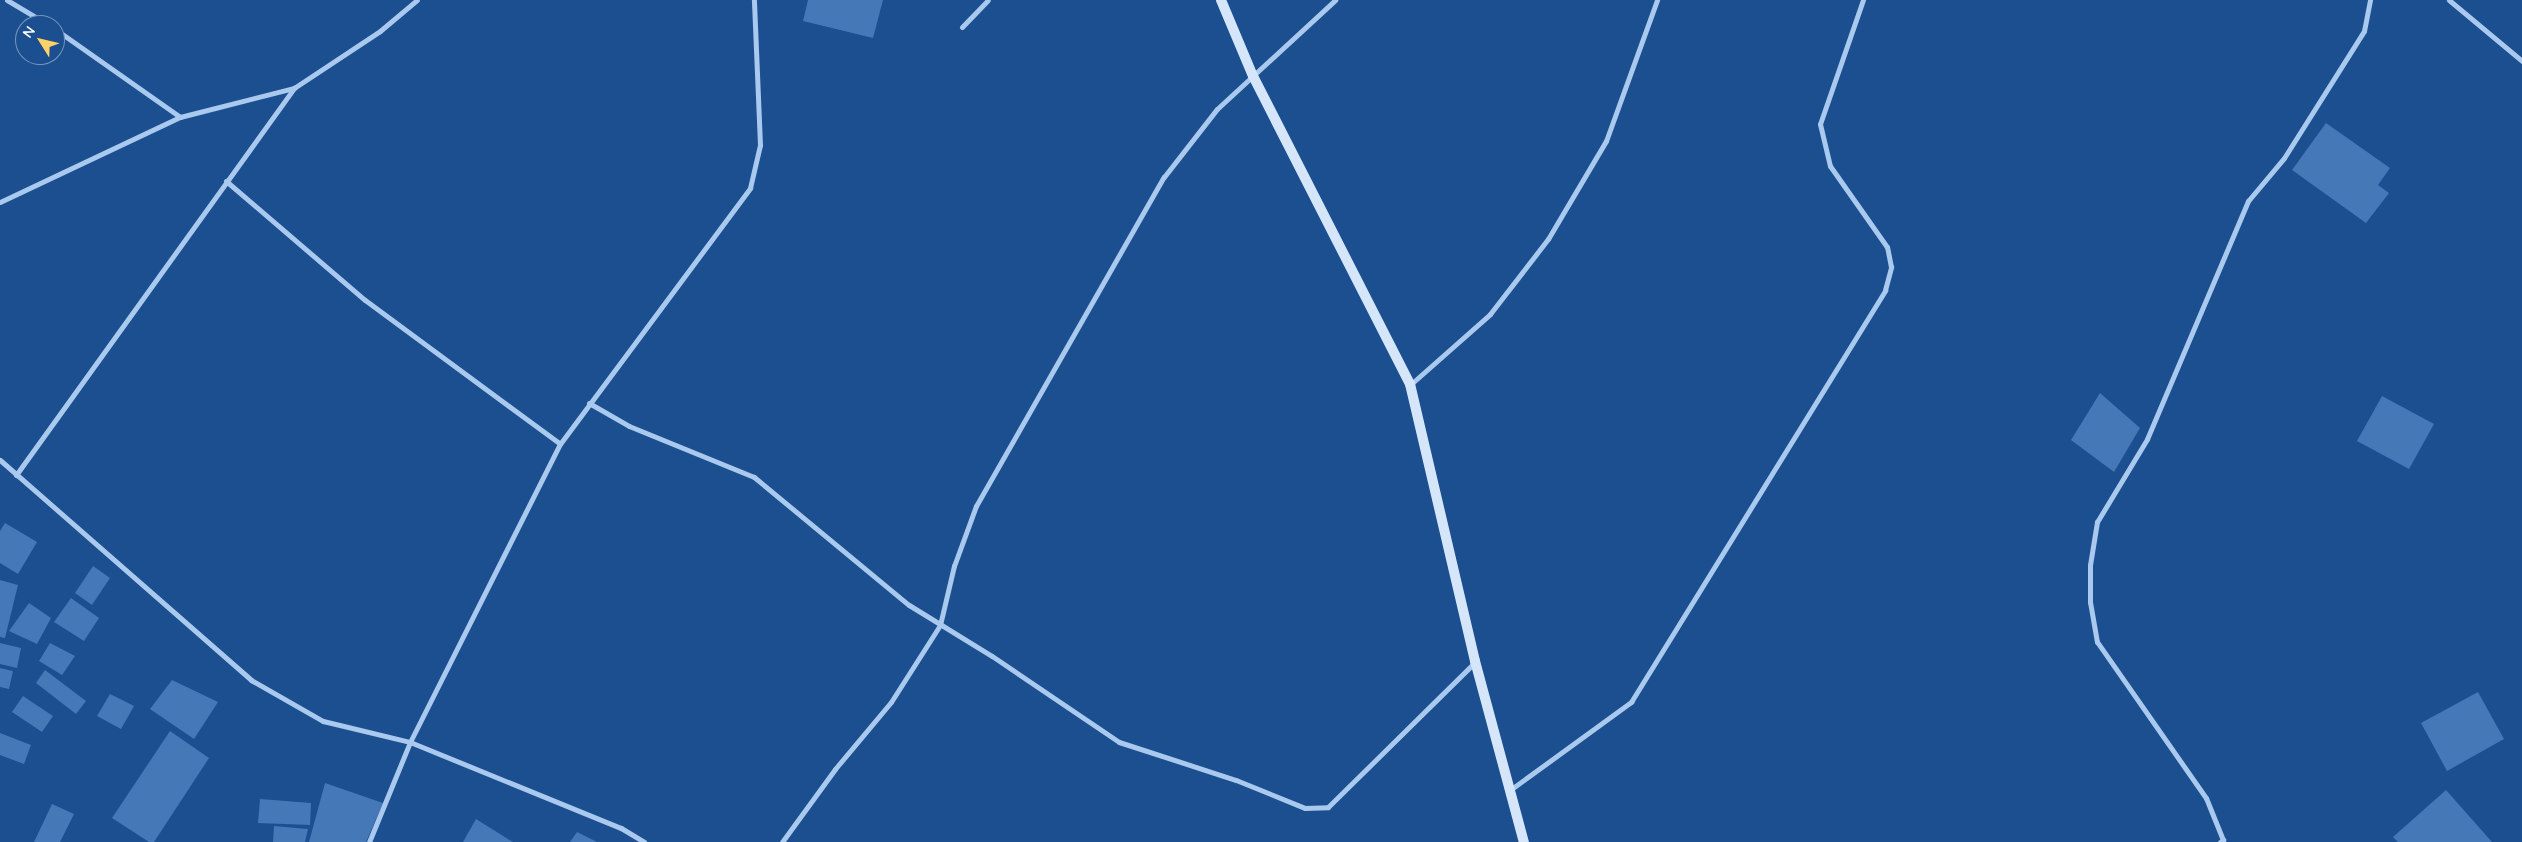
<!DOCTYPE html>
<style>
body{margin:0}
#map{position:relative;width:2522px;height:842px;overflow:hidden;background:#1b4f8f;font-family:Quicksand,sans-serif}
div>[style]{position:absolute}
.building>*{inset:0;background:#4478b7}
.street>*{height:5px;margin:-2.5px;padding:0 2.5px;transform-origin:2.5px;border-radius:2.5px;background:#a9c9ee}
.secondary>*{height:10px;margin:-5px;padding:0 5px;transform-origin:5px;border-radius:5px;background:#d6e6fa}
span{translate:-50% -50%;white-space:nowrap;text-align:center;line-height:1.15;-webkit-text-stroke:5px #1b4f8f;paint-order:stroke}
.north{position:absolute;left:15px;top:15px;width:50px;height:50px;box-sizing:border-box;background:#1b4f8f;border:1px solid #7695bc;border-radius:50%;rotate:306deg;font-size:14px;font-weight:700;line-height:20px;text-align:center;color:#fff}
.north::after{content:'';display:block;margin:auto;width:18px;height:22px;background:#ffd166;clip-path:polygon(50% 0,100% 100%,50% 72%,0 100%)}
</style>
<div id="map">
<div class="building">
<div style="clip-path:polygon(808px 0,883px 0,873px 38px,803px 21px)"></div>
<div style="clip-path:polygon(2326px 123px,2390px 168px,2378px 185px,2389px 193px,2366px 223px,2292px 170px)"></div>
<div style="clip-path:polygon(2100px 393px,2140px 428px,2114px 472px,2071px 440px)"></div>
<div style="clip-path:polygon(2382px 396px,2434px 424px,2409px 469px,2357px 441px)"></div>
<div style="clip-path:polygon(5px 523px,37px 542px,18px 574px,0 563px,0 531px)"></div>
<div style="clip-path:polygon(93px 566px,110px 578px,92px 605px,75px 593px)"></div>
<div style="clip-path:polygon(0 580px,18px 585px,5px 638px,0 637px)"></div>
<div style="clip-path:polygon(71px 598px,99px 618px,84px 641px,54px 622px)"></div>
<div style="clip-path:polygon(29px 603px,51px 618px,37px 644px,9px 631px)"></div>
<div style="clip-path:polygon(0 643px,21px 648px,17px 668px,0 664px)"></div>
<div style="clip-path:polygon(50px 643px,75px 656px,62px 675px,39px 661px)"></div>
<div style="clip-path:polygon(0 668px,13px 671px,9px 689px,0 687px)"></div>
<div style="clip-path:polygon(45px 670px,86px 701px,76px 714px,36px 683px)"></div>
<div style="clip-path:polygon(172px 680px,218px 702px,194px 739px,150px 709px)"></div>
<div style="clip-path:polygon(2478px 692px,2504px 739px,2447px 771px,2421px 723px)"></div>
<div style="clip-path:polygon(110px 694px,134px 706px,121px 729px,97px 716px)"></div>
<div style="clip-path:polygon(23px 696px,53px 716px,42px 732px,12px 712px)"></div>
<div style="clip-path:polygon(170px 731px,209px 758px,154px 842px,149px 842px,112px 818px)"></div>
<div style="clip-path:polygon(0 733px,31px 745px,24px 764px,0 755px)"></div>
<div style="clip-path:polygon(325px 783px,383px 803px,366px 842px,309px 842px)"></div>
<div style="clip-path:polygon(2446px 790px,2492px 842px,2398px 842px,2393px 837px)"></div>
<div style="clip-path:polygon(260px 799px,311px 803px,310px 825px,258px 823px)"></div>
<div style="clip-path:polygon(52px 804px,74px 814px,60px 842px,34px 842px)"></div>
<div style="clip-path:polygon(476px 819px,513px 842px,463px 842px)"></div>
<div style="clip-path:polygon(274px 826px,308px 829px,305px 842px,273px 842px)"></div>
<div style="clip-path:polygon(577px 832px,597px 842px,570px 842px)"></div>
</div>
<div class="street">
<div style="left:7px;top:0;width:49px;rotate:30.8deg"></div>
<div style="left:2449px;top:0;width:95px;rotate:39.9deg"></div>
<div style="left:962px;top:27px;width:37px;rotate:-46deg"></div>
<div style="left:55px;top:29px;width:153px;rotate:35.1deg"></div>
<div style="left:226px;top:181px;width:183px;rotate:40.6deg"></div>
<div style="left:365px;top:300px;width:242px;rotate:36.4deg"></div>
<div style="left:0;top:202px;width:199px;rotate:-25.3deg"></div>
<div style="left:180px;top:117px;width:118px;rotate:-14.3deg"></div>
<div style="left:294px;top:88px;width:103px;rotate:-33.5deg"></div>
<div style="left:380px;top:31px;width:48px;rotate:-40deg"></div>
<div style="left:1411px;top:384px;width:106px;rotate:-41.5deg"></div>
<div style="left:1490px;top:314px;width:95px;rotate:-52.3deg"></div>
<div style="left:1548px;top:239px;width:114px;rotate:-59.4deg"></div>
<div style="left:1606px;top:141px;width:150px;rotate:-70.1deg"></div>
<div style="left:589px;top:403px;width:46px;rotate:29.9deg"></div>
<div style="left:629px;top:426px;width:135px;rotate:22.2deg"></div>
<div style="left:754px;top:477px;width:201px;rotate:39.6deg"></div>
<div style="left:909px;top:605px;width:97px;rotate:31.6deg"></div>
<div style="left:992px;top:656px;width:153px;rotate:34.1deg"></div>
<div style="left:1119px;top:742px;width:123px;rotate:18deg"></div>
<div style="left:1236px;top:780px;width:74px;rotate:22.1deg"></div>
<div style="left:1305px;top:808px;width:23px;rotate:-2deg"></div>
<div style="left:1328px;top:807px;width:206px;rotate:-44.6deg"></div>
<div style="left:0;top:460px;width:334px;rotate:41.2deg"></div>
<div style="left:251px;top:680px;width:83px;rotate:29.7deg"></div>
<div style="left:323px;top:721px;width:89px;rotate:13.6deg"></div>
<div style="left:410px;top:742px;width:228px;rotate:22.2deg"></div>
<div style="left:621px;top:828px;width:27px;rotate:31deg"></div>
<div style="left:16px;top:475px;width:477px;rotate:-54.3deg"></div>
<div style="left:1510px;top:790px;width:150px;rotate:-36deg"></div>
<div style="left:1631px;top:702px;width:484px;rotate:-58.3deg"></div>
<div style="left:1885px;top:290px;width:24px;rotate:-75deg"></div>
<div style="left:1891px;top:267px;width:20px;rotate:-101deg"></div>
<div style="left:1887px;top:247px;width:99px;rotate:-125.1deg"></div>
<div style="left:1830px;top:166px;width:43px;rotate:-103.4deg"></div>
<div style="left:1820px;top:124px;width:131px;rotate:-70.9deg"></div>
<div style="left:369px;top:842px;width:108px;rotate:-67.7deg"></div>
<div style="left:410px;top:742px;width:334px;rotate:-63.3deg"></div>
<div style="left:560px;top:444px;width:319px;rotate:-53.4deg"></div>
<div style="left:750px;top:188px;width:44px;rotate:-76.9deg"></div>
<div style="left:760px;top:145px;width:145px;rotate:-92.4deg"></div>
<div style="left:782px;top:842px;width:90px;rotate:-54deg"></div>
<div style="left:835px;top:769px;width:87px;rotate:-50.1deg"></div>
<div style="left:891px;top:702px;width:91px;rotate:-57.5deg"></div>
<div style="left:940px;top:625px;width:61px;rotate:-76.7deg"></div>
<div style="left:954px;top:566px;width:64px;rotate:-69.9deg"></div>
<div style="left:976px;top:506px;width:379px;rotate:-60.3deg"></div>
<div style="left:1164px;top:177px;width:86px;rotate:-52.1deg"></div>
<div style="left:1217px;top:109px;width:161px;rotate:-42.7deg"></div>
<div style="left:2220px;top:842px;width:4px;rotate:-34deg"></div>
<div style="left:2223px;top:840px;width:45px;rotate:-112deg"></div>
<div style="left:2206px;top:798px;width:190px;rotate:-124.9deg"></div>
<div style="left:2097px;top:642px;width:41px;rotate:-99.9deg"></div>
<div style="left:2090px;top:602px;width:37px;rotate:-90deg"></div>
<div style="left:2090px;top:565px;width:44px;rotate:-80.8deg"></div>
<div style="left:2097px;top:522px;width:97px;rotate:-58.9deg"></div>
<div style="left:2147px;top:439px;width:259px;rotate:-67deg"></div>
<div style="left:2248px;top:201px;width:56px;rotate:-50.1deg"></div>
<div style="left:2284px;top:158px;width:150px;rotate:-57.8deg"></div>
<div style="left:2364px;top:31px;width:32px;rotate:-79deg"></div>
</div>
<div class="secondary">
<div style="left:1221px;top:0;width:82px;rotate:67.2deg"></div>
<div style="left:1253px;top:76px;width:346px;rotate:63deg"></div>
<div style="left:1410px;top:384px;width:285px;rotate:76.8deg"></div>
<div style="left:1475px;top:661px;width:188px;rotate:74.9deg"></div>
</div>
<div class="north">N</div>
</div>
